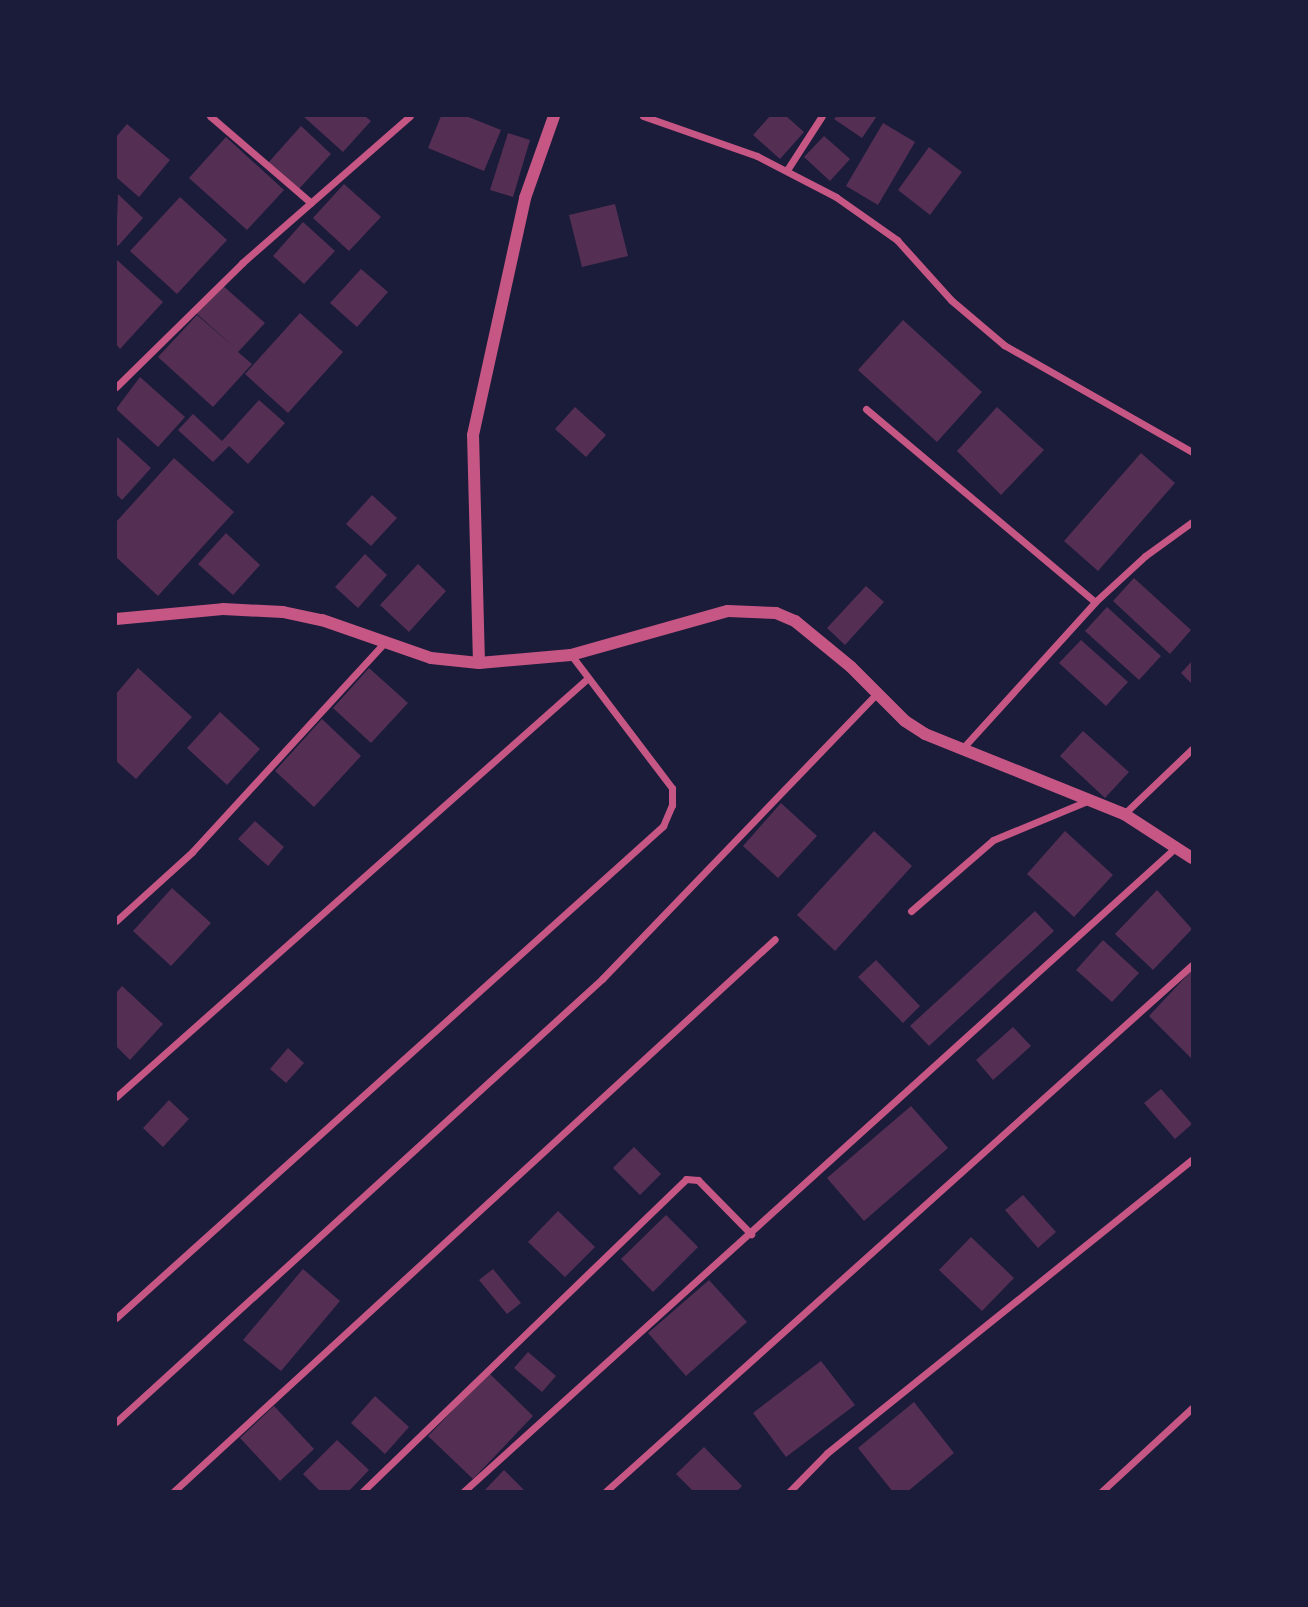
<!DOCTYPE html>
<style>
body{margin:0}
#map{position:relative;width:1308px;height:1607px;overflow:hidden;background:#1b1b3a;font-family:"Nunito Sans",sans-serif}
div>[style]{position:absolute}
.building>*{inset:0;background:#542f53}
.minor>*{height:7px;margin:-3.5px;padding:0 3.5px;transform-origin:3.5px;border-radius:3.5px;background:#c65784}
.tertiary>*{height:12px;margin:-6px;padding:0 6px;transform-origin:6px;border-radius:6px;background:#c65784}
span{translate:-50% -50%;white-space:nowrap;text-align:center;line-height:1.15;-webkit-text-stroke:6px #1b1b3a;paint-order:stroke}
.frame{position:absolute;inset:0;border:117px solid #1b1b3a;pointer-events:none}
</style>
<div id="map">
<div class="building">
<div style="clip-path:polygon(303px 116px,365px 116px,371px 121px,343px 152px)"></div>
<div style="clip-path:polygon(441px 116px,466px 116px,501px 130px,484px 171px,428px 148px)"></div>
<div style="clip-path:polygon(770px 116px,786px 116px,804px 132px,780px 159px,753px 135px)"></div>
<div style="clip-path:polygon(837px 116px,877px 116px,862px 138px,834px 119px)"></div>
<div style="clip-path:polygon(883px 123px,915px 142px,878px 205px,846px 186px)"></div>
<div style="clip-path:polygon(127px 124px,170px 160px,139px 197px,116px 177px,116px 137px)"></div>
<div style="clip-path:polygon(301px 126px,331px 154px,298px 190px,268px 163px)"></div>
<div style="clip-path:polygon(508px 133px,530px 140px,513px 197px,490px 190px)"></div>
<div style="clip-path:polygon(824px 136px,850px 159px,830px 181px,804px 157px)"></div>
<div style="clip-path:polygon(226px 137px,284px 190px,247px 230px,189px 178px)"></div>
<div style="clip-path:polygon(929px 147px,962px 172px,930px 215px,898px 190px)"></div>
<div style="clip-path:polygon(344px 184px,381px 217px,349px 251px,313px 218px)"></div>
<div style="clip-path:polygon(118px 194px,143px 218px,118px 246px,116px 244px)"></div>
<div style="clip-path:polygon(180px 197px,227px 240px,177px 294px,130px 251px)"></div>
<div style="clip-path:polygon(615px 204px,628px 256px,582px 267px,569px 215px)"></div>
<div style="clip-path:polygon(303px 222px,335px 251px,304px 284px,273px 256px)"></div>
<div style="clip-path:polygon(116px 259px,163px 302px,120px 349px,116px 344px)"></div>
<div style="clip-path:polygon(361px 269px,388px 292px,357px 327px,330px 303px)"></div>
<div style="clip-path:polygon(221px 284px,265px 323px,238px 352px,252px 364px,213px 407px,158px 357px,197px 315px,235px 348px,195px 312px)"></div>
<div style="clip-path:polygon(300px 313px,343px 352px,288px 413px,245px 374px)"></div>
<div style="clip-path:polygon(903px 320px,982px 392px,937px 442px,858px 370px)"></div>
<div style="clip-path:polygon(140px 377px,185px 417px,158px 447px,116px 409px)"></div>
<div style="clip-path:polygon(259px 400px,285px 423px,248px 464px,229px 446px,213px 462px,178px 430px,193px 414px,222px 441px)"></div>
<div style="clip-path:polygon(575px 407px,606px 435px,586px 457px,555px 429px)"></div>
<div style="clip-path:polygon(997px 407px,1044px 450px,1001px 495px,957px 451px)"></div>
<div style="clip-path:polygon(116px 436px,151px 468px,122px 500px,116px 494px)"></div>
<div style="clip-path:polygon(1141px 453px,1175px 483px,1098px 571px,1064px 541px)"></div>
<div style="clip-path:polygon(174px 458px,234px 512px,158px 596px,116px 557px,116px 522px)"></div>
<div style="clip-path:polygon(372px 495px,397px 518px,371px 546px,346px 524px)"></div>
<div style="clip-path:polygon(226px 533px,260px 565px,233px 595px,198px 564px)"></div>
<div style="clip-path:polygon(365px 554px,387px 575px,358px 608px,335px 587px)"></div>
<div style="clip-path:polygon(418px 564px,446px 591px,409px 632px,380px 605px)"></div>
<div style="clip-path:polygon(1134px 578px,1191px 630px,1170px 654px,1113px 601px)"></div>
<div style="clip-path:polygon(866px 586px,884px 602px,845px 645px,827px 628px)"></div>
<div style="clip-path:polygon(1107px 607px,1161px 656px,1139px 680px,1085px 631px)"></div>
<div style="clip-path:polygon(1081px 640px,1128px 682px,1106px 706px,1059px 663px)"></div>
<div style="clip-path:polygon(1192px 661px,1192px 684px,1181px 673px)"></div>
<div style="clip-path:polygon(138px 668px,192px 717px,136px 779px,116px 761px,116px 694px)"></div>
<div style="clip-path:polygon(369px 668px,408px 703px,371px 743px,333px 708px)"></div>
<div style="clip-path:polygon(220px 712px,260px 749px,227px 785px,187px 748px)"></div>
<div style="clip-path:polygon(322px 719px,361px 756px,314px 807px,275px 771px)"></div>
<div style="clip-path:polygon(1083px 731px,1129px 772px,1105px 798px,1060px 756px)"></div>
<div style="clip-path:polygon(781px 803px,817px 836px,778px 878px,743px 846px)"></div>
<div style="clip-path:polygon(255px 821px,284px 847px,268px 866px,238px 839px)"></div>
<div style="clip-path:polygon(874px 831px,912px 866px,835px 951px,797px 915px)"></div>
<div style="clip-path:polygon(1065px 831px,1113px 875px,1074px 917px,1027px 874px)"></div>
<div style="clip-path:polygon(172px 888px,211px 923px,171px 966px,133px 931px)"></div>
<div style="clip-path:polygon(1157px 890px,1192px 929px,1153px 970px,1115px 934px)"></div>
<div style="clip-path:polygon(1035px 911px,1054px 931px,929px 1046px,910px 1026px)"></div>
<div style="clip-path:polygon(1103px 940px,1139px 973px,1112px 1002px,1076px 970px)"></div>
<div style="clip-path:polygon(876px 960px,920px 1006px,903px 1023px,858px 977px)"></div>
<div style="clip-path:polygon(1192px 970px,1192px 1059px,1149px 1016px)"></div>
<div style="clip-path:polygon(122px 986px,163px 1024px,130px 1060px,116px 1046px,116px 993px)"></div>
<div style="clip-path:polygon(1013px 1027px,1031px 1046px,993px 1080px,976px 1060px)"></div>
<div style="clip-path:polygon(288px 1048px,304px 1063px,286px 1083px,270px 1069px)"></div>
<div style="clip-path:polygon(1161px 1089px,1192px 1124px,1175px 1139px,1144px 1103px)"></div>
<div style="clip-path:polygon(169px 1100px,189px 1119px,163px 1147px,143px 1128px)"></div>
<div style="clip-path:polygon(911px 1106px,948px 1148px,864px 1221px,827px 1178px)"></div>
<div style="clip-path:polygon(634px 1147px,661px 1174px,640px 1195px,613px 1168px)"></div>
<div style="clip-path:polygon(1023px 1195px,1056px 1232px,1038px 1248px,1005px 1210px)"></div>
<div style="clip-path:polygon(558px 1211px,595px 1247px,565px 1277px,528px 1242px)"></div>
<div style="clip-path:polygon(666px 1215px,698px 1247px,653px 1292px,621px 1259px)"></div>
<div style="clip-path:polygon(971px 1237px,1014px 1278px,982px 1311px,939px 1270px)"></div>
<div style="clip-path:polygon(303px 1269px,340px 1301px,281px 1371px,243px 1340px)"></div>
<div style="clip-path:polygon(493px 1269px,521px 1303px,507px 1314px,479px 1280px)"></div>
<div style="clip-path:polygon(709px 1280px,747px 1322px,686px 1376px,648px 1333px)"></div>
<div style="clip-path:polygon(528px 1352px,556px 1376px,542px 1392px,514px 1368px)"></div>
<div style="clip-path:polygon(821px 1361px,855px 1405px,786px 1457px,753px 1413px)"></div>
<div style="clip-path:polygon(489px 1373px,533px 1416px,473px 1479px,428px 1436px)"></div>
<div style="clip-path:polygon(375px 1396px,409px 1427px,385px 1454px,351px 1423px)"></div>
<div style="clip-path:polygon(914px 1402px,954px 1453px,907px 1492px,893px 1492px,858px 1448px)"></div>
<div style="clip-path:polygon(274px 1406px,314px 1449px,280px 1481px,240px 1438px)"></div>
<div style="clip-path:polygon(337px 1440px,369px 1470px,348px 1492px,321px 1492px,303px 1474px)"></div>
<div style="clip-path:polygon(704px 1447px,742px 1486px,736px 1492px,694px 1492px,676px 1474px)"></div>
<div style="clip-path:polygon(504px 1470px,526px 1492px,483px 1492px)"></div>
</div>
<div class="minor">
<div style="left:210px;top:116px;width:133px;rotate:40.7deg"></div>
<div style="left:643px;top:116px;width:121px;rotate:19.3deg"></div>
<div style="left:757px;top:156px;width:89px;rotate:27.4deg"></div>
<div style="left:836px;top:197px;width:75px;rotate:35.2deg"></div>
<div style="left:897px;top:240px;width:81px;rotate:48deg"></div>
<div style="left:951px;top:300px;width:70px;rotate:40.3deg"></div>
<div style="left:1004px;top:345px;width:216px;rotate:29.6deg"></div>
<div style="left:787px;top:170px;width:64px;rotate:-57.1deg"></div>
<div style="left:116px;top:387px;width:177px;rotate:-44.5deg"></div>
<div style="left:242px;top:263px;width:223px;rotate:-41.2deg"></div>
<div style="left:866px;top:409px;width:299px;rotate:40.1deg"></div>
<div style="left:961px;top:750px;width:200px;rotate:-47.8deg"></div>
<div style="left:1095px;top:602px;width:68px;rotate:-42.6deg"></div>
<div style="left:1145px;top:556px;width:58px;rotate:-35.9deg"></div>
<div style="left:1124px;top:814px;width:94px;rotate:-43.7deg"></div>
<div style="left:911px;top:911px;width:108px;rotate:-40.9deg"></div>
<div style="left:993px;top:840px;width:102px;rotate:-22.5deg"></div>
<div style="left:116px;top:921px;width:103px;rotate:-42.2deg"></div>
<div style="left:192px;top:852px;width:285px;rotate:-47.4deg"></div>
<div style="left:116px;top:1097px;width:631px;rotate:-41.6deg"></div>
<div style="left:116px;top:1318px;width:736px;rotate:-41.97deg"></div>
<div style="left:663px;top:826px;width:23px;rotate:-67deg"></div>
<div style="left:672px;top:805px;width:17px;rotate:-90deg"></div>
<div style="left:672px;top:788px;width:167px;rotate:-127.2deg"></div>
<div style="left:116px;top:1422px;width:658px;rotate:-42.35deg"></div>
<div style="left:602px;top:979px;width:395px;rotate:-46.1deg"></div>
<div style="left:173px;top:1492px;width:817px;rotate:-42.57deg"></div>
<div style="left:362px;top:1492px;width:450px;rotate:-44deg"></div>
<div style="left:686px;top:1179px;width:12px;rotate:5deg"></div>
<div style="left:698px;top:1180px;width:76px;rotate:45.5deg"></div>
<div style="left:463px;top:1492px;width:961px;rotate:-42.13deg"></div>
<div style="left:605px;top:1492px;width:789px;rotate:-41.92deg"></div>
<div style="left:789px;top:1492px;width:54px;rotate:-45.7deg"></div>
<div style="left:827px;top:1453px;width:468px;rotate:-38.8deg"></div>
<div style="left:1101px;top:1492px;width:124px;rotate:-42.7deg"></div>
</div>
<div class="tertiary">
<div style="left:116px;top:619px;width:107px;rotate:-5.3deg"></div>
<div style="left:223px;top:609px;width:60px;rotate:2.9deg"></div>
<div style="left:283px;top:612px;width:40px;rotate:12deg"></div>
<div style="left:322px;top:620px;width:115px;rotate:19.2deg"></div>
<div style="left:431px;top:658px;width:48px;rotate:5.9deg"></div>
<div style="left:479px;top:663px;width:92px;rotate:-5deg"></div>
<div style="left:571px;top:655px;width:163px;rotate:-15.7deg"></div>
<div style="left:728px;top:611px;width:48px;rotate:2.4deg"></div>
<div style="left:776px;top:613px;width:21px;rotate:23deg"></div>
<div style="left:795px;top:621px;width:72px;rotate:39.4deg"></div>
<div style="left:851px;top:667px;width:76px;rotate:45deg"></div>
<div style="left:905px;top:721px;width:24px;rotate:33deg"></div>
<div style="left:925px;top:734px;width:214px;rotate:21.9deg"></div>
<div style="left:1124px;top:814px;width:81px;rotate:32.9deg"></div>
<div style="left:479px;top:663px;width:228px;rotate:-91.5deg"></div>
<div style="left:473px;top:435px;width:243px;rotate:-77.6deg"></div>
<div style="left:525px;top:198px;width:87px;rotate:-70.5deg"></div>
</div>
<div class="frame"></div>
</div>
